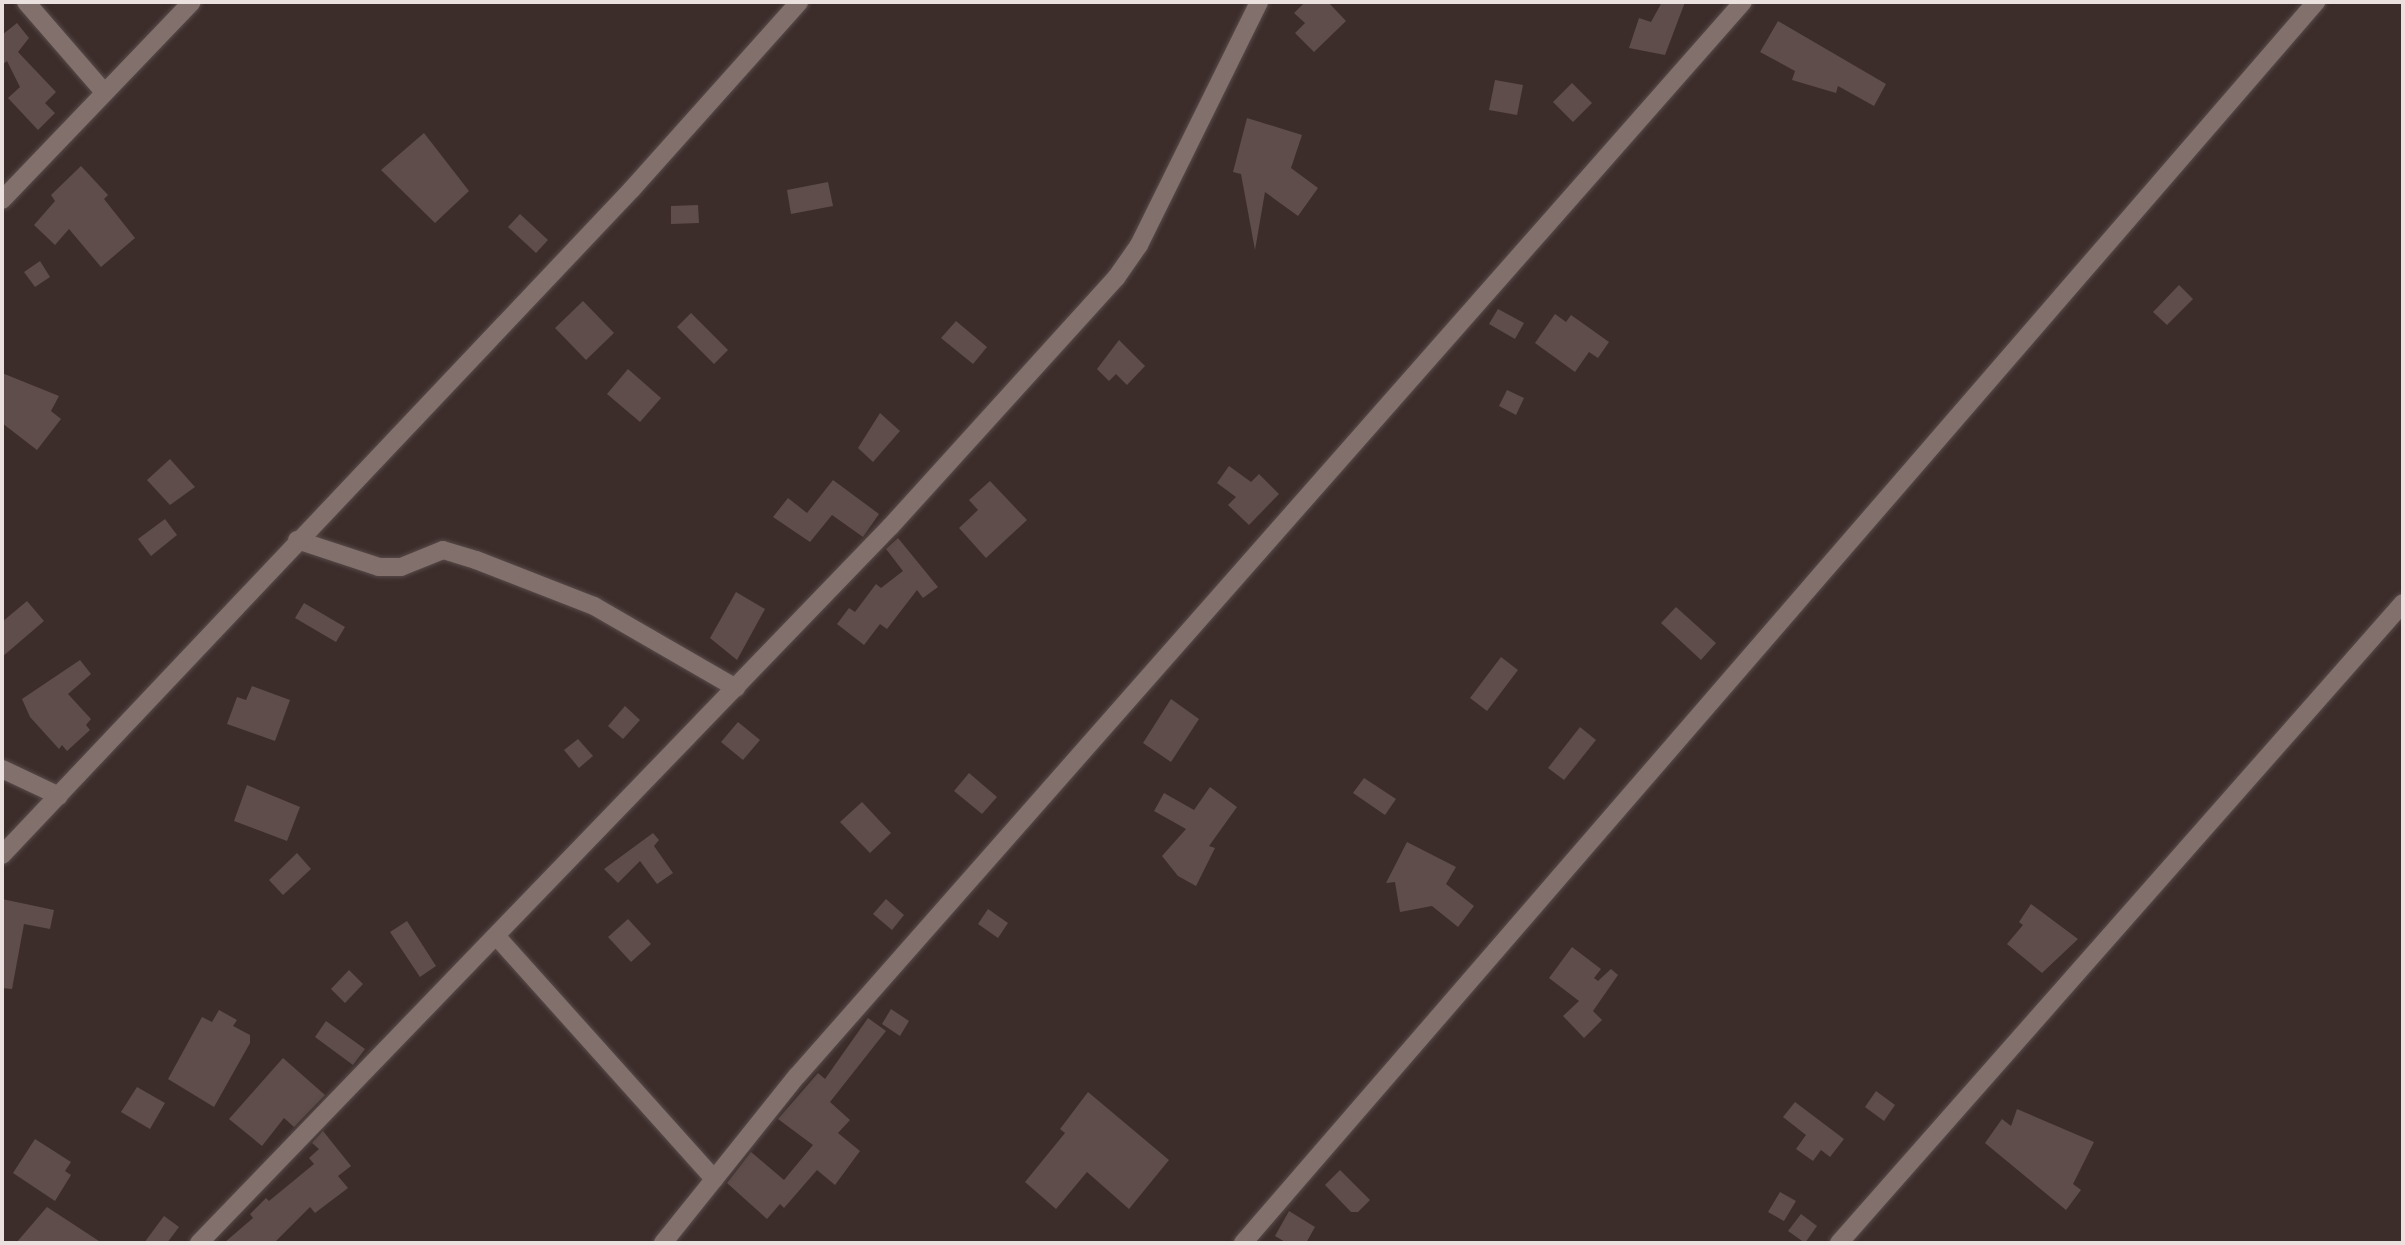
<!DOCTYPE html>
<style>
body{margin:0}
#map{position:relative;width:2405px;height:1245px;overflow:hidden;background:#3c2d2b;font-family:Karla,sans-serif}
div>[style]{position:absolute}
.building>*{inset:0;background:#5e4d4a}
.roads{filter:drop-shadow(0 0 2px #574a48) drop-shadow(0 0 2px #574a48)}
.minor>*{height:18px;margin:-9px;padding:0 9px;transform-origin:9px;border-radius:9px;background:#82706d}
span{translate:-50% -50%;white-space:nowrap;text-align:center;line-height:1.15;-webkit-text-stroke:6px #3c2d2b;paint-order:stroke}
.frame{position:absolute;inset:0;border:4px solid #eae0de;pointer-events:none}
</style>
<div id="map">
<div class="building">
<div style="clip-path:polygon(1305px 2px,1328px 2px,1346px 21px,1314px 52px,1295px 33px,1305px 23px,1294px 13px)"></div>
<div style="clip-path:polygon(1662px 2px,1685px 2px,1665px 55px,1629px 48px,1639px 18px,1651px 22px)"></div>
<div style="clip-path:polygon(1778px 21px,1886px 84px,1874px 106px,1838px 86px,1836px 93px,1792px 80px,1795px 71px,1760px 52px)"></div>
<div style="clip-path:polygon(17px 23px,29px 38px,18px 52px,56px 92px,45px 103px,55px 113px,38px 130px,8px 98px,20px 87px,7px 61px,2px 65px,2px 35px)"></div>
<div style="clip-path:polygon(1495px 80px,1523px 85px,1517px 115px,1489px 110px)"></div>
<div style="clip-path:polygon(1572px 83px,1592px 103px,1573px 122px,1553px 102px)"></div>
<div style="clip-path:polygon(1247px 118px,1302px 135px,1291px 168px,1318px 188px,1298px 216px,1265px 192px,1255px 250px,1241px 174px,1233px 172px)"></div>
<div style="clip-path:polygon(424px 133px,469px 191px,435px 223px,381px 170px)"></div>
<div style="clip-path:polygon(81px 166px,108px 195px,104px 199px,135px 238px,101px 267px,69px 229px,55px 245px,34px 225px,55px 201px,51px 195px)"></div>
<div style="clip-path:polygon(828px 182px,833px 206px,791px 214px,787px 190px)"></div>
<div style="clip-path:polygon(698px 205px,699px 223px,671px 224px,671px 206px)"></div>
<div style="clip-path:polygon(520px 214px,548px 240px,536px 253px,508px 227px)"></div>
<div style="clip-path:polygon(40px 261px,50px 277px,35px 287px,24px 272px)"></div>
<div style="clip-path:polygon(2179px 285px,2193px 299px,2167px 325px,2153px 312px)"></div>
<div style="clip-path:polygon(583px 301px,614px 333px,586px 360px,555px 328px)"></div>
<div style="clip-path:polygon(1498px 309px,1524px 323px,1515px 339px,1489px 324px)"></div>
<div style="clip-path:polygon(691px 313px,728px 350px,714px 364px,677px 327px)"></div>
<div style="clip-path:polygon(1555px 314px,1566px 322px,1571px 315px,1609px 342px,1598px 358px,1589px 352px,1575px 372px,1535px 343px)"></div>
<div style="clip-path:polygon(956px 321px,987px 347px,973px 364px,941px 338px)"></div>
<div style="clip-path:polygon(1119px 340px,1145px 366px,1127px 385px,1116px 374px,1109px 381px,1097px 369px)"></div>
<div style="clip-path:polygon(628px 369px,661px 398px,640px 422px,607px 394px)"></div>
<div style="clip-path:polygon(2px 373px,59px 396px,51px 411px,61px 419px,37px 450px,2px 423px)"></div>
<div style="clip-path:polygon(1507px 390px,1524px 398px,1516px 415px,1499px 406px)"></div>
<div style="clip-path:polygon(880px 413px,900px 431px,873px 462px,858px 448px)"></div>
<div style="clip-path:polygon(170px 459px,195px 487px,170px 505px,147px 480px)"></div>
<div style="clip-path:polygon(1229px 466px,1251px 482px,1259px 474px,1279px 494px,1249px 525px,1228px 505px,1236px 497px,1217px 483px)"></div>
<div style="clip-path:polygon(833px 480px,879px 514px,863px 537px,832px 515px,810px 542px,773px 517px,788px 498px,807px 513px)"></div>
<div style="clip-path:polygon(990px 481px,1027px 520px,986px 558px,959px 528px,978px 510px,969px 500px)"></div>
<div style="clip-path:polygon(165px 519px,177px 535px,151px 556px,138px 539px)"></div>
<div style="clip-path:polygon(898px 538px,938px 587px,923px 598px,917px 590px,887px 629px,880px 624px,864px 645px,837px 624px,849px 608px,855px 612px,876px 584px,881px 588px,903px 571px,886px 549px)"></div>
<div style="clip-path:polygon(736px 592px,765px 609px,737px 660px,710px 638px)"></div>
<div style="clip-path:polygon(27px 601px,44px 621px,2px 657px,2px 622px)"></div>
<div style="clip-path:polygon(304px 603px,345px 627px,336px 642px,295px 618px)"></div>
<div style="clip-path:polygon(1676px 607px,1716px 643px,1701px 660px,1661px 623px)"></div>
<div style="clip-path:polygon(1501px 657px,1518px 670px,1487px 711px,1470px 698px)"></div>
<div style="clip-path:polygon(80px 660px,91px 674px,68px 694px,91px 719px,86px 725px,90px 730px,67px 751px,62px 745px,59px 749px,30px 717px,22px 699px)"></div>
<div style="clip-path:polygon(252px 686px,290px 700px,275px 741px,227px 724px,237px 697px,246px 700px)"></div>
<div style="clip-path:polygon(1171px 699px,1199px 719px,1171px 762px,1143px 743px)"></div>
<div style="clip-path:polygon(625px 706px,640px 720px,623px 739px,608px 726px)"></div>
<div style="clip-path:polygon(738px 722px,760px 740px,743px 760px,721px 742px)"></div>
<div style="clip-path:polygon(1580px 727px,1596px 740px,1564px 780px,1548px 768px)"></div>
<div style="clip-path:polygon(578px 739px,593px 756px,579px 768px,564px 750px)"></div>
<div style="clip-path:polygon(969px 773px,997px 797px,982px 814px,954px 791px)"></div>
<div style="clip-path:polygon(1364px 778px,1396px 799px,1385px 815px,1353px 793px)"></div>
<div style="clip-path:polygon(247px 785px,300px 807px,287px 841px,234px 821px)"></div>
<div style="clip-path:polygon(1210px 787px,1237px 807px,1209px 846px,1215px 848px,1196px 886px,1178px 876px,1162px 856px,1186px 829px,1154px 811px,1164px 793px,1194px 810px)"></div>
<div style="clip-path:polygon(862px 802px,891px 833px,870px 853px,840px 822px)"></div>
<div style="clip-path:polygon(653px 833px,659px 840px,654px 846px,673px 873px,657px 884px,640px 861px,618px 883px,604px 869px)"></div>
<div style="clip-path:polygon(1407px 842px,1456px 867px,1446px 884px,1474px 906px,1458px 927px,1432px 906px,1400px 912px,1395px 882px,1386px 883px)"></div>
<div style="clip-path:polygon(297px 853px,311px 869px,283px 895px,269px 880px)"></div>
<div style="clip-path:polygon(2px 899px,54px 910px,50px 929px,24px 924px,12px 989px,2px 988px)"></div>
<div style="clip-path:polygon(886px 899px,904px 915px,892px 930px,873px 914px)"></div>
<div style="clip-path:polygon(2031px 904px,2078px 939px,2042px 973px,2007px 944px,2023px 925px,2019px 922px)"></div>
<div style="clip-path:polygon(988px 909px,1008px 923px,998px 938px,978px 924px)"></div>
<div style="clip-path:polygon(628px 919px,651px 944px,631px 962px,608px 937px)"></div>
<div style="clip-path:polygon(407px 921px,436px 966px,420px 977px,390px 932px)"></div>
<div style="clip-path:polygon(1572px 947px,1601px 969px,1594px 978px,1598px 981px,1611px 969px,1618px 975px,1593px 1011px,1602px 1020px,1584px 1038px,1563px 1016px,1579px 1001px,1549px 978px)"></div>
<div style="clip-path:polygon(349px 970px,363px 984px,345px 1003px,331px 989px)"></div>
<div style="clip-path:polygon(891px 1009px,909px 1021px,900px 1036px,882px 1024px)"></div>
<div style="clip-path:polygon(219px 1010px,237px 1020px,233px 1026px,250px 1035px,250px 1043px,214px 1107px,168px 1079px,202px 1017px,212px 1022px)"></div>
<div style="clip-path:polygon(868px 1018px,886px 1031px,830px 1102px,850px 1120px,838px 1133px,860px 1151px,835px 1185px,817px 1170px,784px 1208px,780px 1204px,767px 1219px,727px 1183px,751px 1152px,784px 1180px,813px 1145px,778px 1119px,818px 1073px,825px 1079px)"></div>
<div style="clip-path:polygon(326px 1021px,365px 1049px,353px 1065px,315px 1037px)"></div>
<div style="clip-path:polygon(283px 1058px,325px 1095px,294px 1127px,284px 1118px,262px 1146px,229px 1119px)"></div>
<div style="clip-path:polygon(137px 1087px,165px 1103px,150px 1129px,121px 1112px)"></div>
<div style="clip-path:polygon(1876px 1091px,1895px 1105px,1884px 1121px,1865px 1107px)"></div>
<div style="clip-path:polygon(1088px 1092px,1169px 1160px,1129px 1209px,1087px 1172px,1056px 1209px,1025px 1182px,1065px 1133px,1060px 1129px)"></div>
<div style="clip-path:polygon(1795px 1102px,1844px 1139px,1830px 1157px,1821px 1150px,1813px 1161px,1796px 1149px,1806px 1135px,1783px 1117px)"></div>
<div style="clip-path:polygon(2017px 1109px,2094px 1142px,2073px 1184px,2081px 1190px,2066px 1210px,1985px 1143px,2002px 1119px,2011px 1126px)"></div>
<div style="clip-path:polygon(323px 1131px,351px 1166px,338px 1176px,348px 1188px,315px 1213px,310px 1207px,274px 1243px,224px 1243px,253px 1218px,250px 1214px,266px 1198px,269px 1201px,314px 1164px,309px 1158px,319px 1149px,312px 1143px)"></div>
<div style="clip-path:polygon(35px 1139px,71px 1162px,65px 1171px,71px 1175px,55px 1201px,13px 1173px)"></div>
<div style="clip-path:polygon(1340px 1170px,1370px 1200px,1358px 1212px,1351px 1212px,1325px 1185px)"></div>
<div style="clip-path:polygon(1780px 1192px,1796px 1201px,1784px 1221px,1768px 1212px)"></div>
<div style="clip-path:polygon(47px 1207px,102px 1243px,16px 1243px)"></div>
<div style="clip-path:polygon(1289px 1211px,1315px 1227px,1306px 1243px,1287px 1243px,1275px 1236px)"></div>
<div style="clip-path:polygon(1801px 1214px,1817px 1226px,1805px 1243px,1788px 1231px)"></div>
<div style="clip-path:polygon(164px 1216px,179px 1227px,167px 1243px,144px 1243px)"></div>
</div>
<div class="roads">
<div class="minor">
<div style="left:26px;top:2px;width:119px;rotate:49.1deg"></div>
<div style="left:2px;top:200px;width:274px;rotate:-46.2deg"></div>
<div style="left:297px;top:540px;width:86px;rotate:18.2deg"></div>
<div style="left:379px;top:567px;width:22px"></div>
<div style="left:401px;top:567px;width:45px;rotate:-22deg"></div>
<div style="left:443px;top:550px;width:34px;rotate:17deg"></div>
<div style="left:476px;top:560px;width:127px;rotate:21.3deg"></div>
<div style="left:594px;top:606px;width:164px;rotate:30deg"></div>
<div style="left:2px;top:769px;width:63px;rotate:25.3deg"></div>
<div style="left:2px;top:855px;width:917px;rotate:-46.59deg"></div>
<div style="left:632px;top:189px;width:251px;rotate:-48.2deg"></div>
<div style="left:498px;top:938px;width:324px;rotate:48.1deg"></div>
<div style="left:199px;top:1243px;width:996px;rotate:-46.02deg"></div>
<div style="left:891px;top:526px;width:335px;rotate:-47.8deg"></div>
<div style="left:1116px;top:278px;width:40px;rotate:-55.1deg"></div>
<div style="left:1139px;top:245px;width:271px;rotate:-63.7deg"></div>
<div style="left:663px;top:1243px;width:214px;rotate:-51.3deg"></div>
<div style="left:797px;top:1076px;width:1431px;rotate:-48.63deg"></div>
<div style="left:1243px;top:1243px;width:1641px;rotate:-49.15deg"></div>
<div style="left:1839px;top:1243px;width:853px;rotate:-48.61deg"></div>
</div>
</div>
<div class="frame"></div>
</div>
